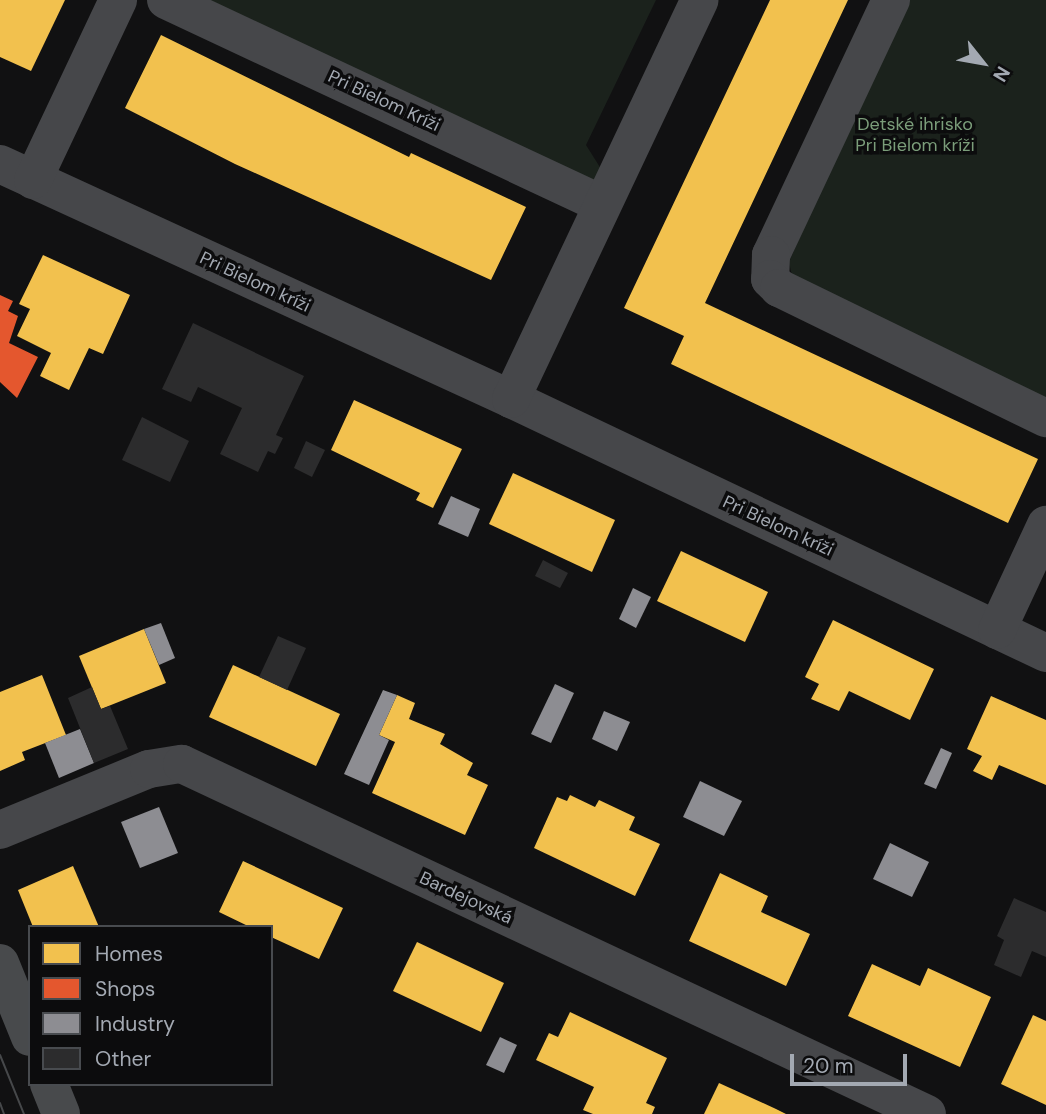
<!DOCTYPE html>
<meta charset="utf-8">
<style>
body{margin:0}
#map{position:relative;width:1046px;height:1114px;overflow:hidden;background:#111112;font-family:"DM Sans",sans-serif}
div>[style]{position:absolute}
.green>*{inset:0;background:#1b221c}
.homes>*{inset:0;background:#f2c14e}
.shops>*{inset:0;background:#e4572e}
.industry>*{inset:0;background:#8d8d92}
.building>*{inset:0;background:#2c2c2d}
.minor>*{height:38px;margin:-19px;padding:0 19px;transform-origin:19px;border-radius:19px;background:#46474a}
.major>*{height:38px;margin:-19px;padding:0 19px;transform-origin:19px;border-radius:19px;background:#484a4c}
.tram>*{height:2px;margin:-1px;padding:0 1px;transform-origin:1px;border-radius:1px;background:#46484a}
span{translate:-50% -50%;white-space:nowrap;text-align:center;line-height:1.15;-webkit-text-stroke:7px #0c0c0d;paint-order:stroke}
.street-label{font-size:18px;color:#a3a9b2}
.park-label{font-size:18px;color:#7b9d7a}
.legend{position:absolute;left:28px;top:925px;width:245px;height:161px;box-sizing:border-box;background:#0c0c0d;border:2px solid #484b4f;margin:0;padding:9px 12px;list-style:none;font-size:21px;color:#a3a9b2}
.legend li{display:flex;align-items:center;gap:14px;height:35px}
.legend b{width:35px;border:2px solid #484b4f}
.north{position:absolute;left:948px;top:28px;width:70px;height:70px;-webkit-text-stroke:5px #0c0c0d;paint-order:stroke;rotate:121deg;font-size:19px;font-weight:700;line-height:28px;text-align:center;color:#a3a9b2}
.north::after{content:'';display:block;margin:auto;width:24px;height:32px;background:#a3a9b2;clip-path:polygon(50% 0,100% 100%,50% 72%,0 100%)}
.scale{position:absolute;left:790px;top:1054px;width:117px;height:32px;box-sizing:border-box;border:4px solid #a3a9b2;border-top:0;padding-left:9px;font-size:21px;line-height:24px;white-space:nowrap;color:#a3a9b2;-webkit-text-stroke:5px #0c0c0d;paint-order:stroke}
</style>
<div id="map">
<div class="green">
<div style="clip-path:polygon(200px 0,656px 0,586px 145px,603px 172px,595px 189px)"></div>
<div style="clip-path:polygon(903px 0,1046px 0,1046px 398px,792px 276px,789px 262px)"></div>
</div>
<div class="homes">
<div style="clip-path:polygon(0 0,65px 0,31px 71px,0 57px)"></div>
<div style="clip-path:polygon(770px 0,848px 0,705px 303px,1038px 459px,1008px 523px,671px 364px,684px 336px,624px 308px)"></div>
<div style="clip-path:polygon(161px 35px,409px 157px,411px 153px,526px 207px,491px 280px,235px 164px,125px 108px)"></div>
<div style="clip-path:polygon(43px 255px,130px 295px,103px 354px,89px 348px,69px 390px,40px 376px,51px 353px,17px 336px,30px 309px,19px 304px)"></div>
<div style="clip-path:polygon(354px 400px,462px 449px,433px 508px,416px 500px,420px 493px,331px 450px)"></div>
<div style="clip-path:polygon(513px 473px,615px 520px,592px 572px,489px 524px)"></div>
<div style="clip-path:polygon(681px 551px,768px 592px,745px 642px,657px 601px)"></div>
<div style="clip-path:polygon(833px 620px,934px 669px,910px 720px,849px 691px,839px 711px,811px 699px,819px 684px,805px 677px)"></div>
<div style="clip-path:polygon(144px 629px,166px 683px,101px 709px,79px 656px)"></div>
<div style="clip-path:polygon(233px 665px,340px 714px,316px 766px,209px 717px)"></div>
<div style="clip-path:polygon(42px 675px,66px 735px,22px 752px,25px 760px,0 771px,0 692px)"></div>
<div style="clip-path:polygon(397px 695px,415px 703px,409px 719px,445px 734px,440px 744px,473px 763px,467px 775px,488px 785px,465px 835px,372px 793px,395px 742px,379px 735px)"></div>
<div style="clip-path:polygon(991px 696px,1046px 720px,1046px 785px,999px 765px,992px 780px,973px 771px,982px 756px,967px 749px)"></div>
<div style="clip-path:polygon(570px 795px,595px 807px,599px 800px,635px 817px,629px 830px,660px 844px,635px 896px,534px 848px,557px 797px,567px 801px)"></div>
<div style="clip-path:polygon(243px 861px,343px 908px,319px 959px,271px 937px,271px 927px,250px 927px,219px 912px)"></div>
<div style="clip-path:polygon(73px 866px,99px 927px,33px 927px,18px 890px)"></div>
<div style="clip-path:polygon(720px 873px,768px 896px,761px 912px,810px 934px,786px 986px,689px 941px)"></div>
<div style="clip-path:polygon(417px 942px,504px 983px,481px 1032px,393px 991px)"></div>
<div style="clip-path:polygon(872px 964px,920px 986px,928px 968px,991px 997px,960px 1067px,848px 1016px)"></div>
<div style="clip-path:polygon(570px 1012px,667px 1058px,646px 1103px,655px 1107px,652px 1114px,593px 1114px,583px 1110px,594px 1087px,536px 1060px,549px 1033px,558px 1037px)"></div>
<div style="clip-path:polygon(1033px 1015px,1046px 1021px,1046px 1105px,1001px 1084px)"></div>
<div style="clip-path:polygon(719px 1083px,776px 1109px,786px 1114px,704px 1114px)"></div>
</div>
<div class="shops">
<div style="clip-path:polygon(0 295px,13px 301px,8px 311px,18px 316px,9px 343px,38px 357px,17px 398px,0 382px)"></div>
</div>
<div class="industry">
<div style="clip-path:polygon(451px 496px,480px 509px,468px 537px,438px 524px)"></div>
<div style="clip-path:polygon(633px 588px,651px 597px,636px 628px,619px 619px)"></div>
<div style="clip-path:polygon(161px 623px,175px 658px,159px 665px,144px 629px)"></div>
<div style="clip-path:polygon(555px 684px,574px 693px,551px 743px,531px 734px)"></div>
<div style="clip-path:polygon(383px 690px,397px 695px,379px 735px,389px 740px,369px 785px,344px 774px)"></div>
<div style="clip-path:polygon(604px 711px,630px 722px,617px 751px,592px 739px)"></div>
<div style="clip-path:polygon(80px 729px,94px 763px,59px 778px,45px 743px)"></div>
<div style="clip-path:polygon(941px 748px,952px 753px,936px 789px,924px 784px)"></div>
<div style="clip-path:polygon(700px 781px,742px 801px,724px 836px,683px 817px)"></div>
<div style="clip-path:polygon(159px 807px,178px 853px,140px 868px,121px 822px)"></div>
<div style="clip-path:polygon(890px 843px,929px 862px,912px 897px,873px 879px)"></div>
<div style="clip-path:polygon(500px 1037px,517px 1045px,504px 1073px,486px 1065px)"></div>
</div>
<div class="building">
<div style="clip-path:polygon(193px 323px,304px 376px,276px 435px,283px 438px,275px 454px,268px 451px,258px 472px,220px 454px,242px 408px,198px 387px,191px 402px,162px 389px)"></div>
<div style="clip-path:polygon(142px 417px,189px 441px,170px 482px,122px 460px)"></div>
<div style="clip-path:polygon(306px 441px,325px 450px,312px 477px,294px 468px)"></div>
<div style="clip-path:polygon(543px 560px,568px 573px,560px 588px,535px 576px)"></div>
<div style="clip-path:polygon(278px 636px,306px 648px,287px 690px,259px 677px)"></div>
<div style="clip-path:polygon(92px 687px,101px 709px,110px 706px,128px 749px,94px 763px,68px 698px)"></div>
<div style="clip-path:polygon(1014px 898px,1046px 912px,1046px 957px,1032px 951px,1021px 977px,994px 965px,1004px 940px,997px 936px)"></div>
</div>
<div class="minor">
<div style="left:166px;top:0;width:481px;rotate:25.1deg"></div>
<div style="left:891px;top:0;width:282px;rotate:115.2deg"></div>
<div style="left:771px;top:255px;width:24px;rotate:92deg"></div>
<div style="left:770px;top:279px;width:13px;rotate:45deg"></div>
<div style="left:779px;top:288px;width:297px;rotate:26deg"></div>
<div style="left:0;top:164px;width:562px;rotate:24.7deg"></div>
<div style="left:511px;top:399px;width:592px;rotate:25.4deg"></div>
<div style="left:33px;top:180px;width:199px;rotate:-64.7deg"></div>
<div style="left:511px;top:399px;width:441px;rotate:-64.7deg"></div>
<div style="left:997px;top:630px;width:116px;rotate:-65deg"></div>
<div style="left:0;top:830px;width:161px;rotate:-22.3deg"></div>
<div style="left:149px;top:769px;width:33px;rotate:-9deg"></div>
<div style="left:182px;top:764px;width:823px;rotate:25.16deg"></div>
</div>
<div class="major">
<div style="left:0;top:963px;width:80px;rotate:67.9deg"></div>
<div style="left:49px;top:1084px;width:32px;rotate:68deg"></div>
</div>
<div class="tram">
<div style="left:0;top:1055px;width:64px;rotate:67.9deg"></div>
<div style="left:0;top:1103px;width:12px;rotate:70deg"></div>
</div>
<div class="street-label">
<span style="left:384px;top:101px;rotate:25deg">Pri Bielom Kríži</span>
<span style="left:255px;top:282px;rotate:25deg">Pri Bielom kríži</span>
<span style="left:778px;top:526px;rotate:25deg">Pri Bielom kríži</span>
<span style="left:466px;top:898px;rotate:25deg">Bardejovská</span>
</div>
<div class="park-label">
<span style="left:915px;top:135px">Detské ihrisko<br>Pri Bielom kríži</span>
</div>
<ul class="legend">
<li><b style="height:19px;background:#f2c14e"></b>Homes</li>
<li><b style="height:19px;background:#e4572e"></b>Shops</li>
<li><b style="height:19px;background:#8d8d92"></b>Industry</li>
<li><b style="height:19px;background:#2c2c2d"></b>Other</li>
</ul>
<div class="north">N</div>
<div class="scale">20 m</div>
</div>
